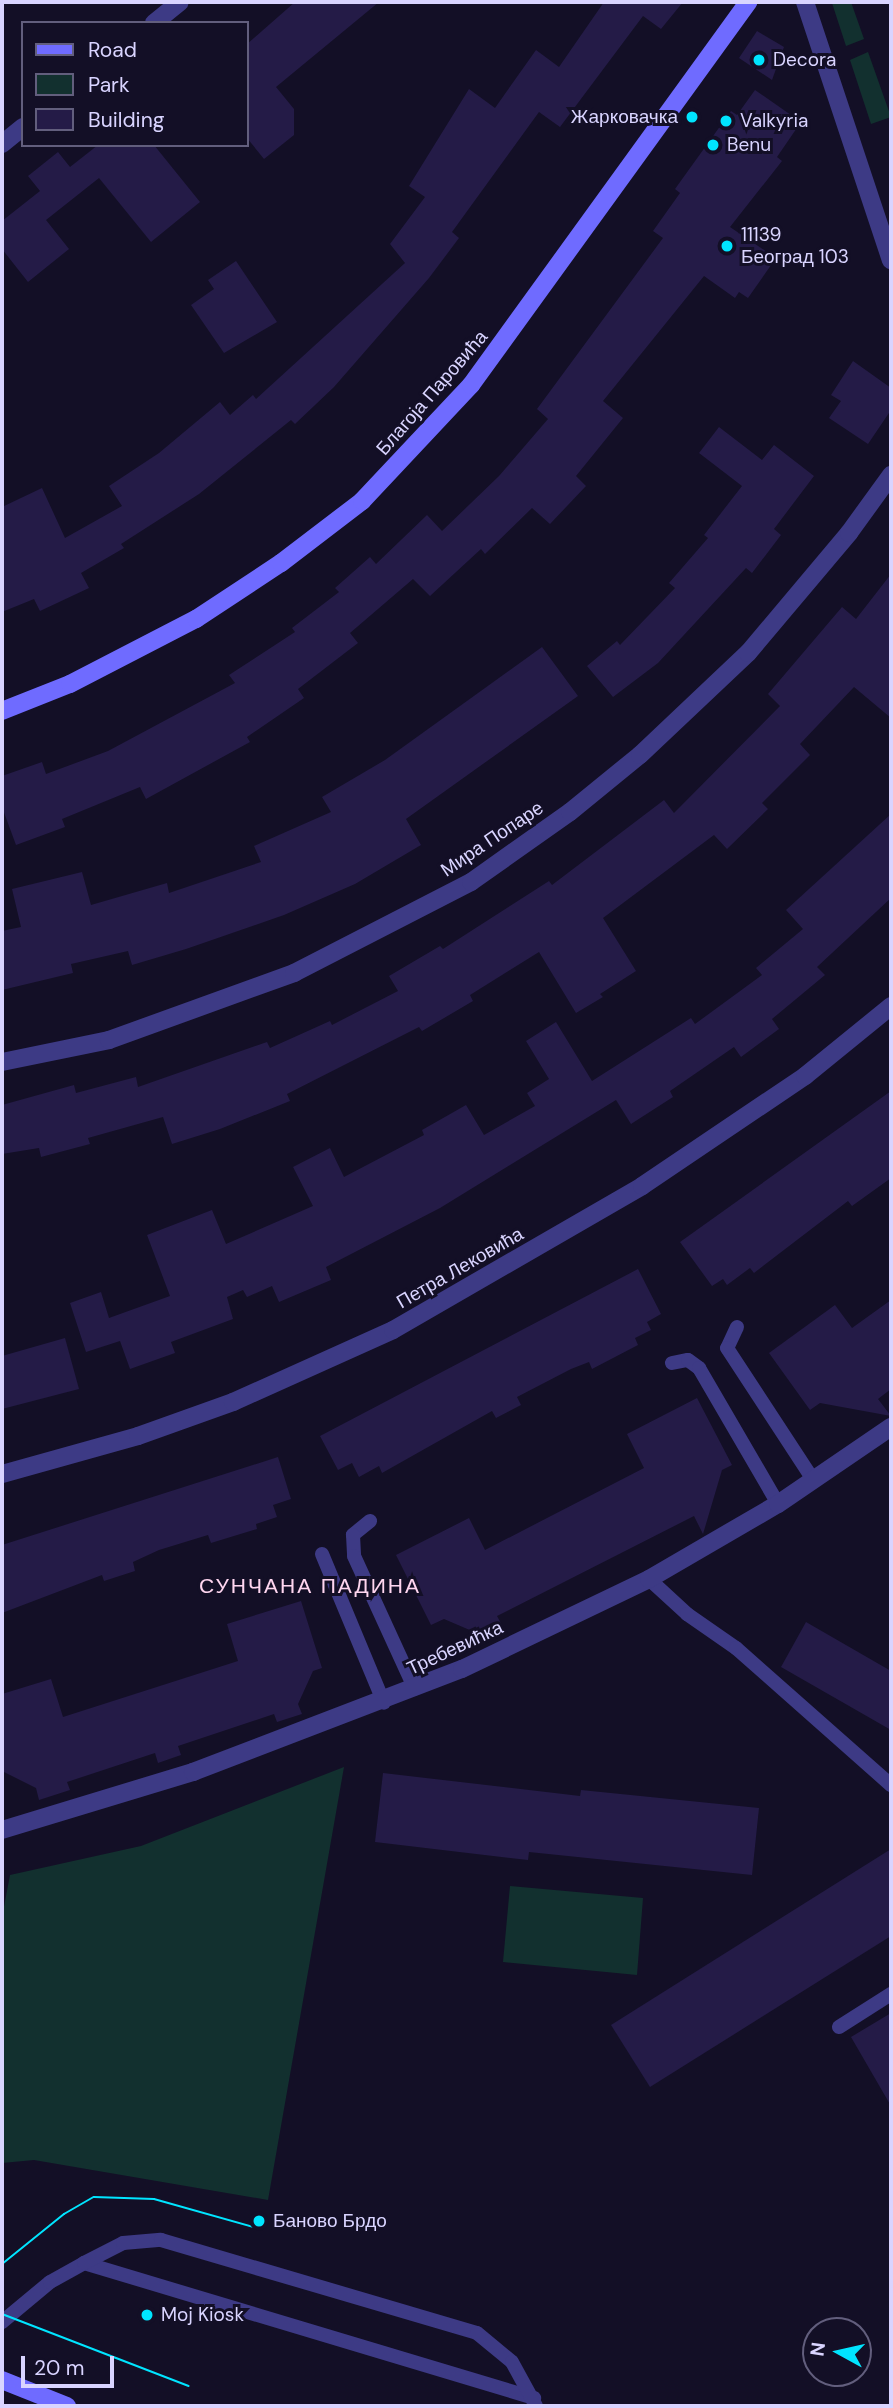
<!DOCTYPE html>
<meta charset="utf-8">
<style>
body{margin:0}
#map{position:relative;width:893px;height:2408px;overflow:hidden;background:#130f26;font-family:"DM Sans",sans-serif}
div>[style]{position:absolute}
.green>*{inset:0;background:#12302f}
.building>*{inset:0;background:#241b47}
.service>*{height:14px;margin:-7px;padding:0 7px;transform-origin:7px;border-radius:7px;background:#3d3a85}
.minor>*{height:18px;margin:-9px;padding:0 9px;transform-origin:9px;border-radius:9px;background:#3d3a85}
.tertiary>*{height:18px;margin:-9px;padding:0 9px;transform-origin:9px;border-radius:9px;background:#3d3a85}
.secondary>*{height:18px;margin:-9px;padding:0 9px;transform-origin:9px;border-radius:9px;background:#6f6bff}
.tram>*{height:2px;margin:-1px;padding:0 1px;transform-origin:1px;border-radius:1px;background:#00e5ff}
.dots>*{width:19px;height:19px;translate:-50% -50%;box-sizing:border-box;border:4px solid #130f26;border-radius:50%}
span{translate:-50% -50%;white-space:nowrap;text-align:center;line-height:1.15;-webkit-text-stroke:6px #130f26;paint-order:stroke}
.poi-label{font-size:19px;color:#d9d4ff}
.left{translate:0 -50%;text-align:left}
.right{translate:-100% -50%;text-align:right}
.street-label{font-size:19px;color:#d9d4ff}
.neighbourhood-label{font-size:21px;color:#ffd6f0;letter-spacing:2px}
.frame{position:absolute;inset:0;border:4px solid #d9d4ff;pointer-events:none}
.legend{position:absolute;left:21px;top:21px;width:228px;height:126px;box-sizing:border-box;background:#130f26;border:2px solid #625e7d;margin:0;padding:9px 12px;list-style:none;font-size:21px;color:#d9d4ff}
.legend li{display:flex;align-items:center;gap:14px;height:35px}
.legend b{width:35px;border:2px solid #625e7d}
.north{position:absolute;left:802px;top:2317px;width:70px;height:70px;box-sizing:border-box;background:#130f26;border:2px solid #625e7d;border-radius:50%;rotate:278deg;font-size:19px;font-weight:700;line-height:28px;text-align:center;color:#d9d4ff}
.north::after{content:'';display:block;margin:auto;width:24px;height:32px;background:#00e5ff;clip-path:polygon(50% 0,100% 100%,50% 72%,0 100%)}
.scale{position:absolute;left:21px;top:2356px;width:93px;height:32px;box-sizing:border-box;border:4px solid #d9d4ff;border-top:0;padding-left:9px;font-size:21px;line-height:24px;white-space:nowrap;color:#d9d4ff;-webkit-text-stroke:5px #130f26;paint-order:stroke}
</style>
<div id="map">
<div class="green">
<div style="clip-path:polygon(851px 2px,864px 39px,846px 46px,832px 3px)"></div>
<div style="clip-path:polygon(868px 52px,891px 117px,871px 124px,850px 60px)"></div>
<div style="clip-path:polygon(344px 1767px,268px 2200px,34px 2160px,2px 2163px,2px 1917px,10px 1875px,141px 1846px)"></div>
<div style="clip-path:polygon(510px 1886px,643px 1898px,637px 1975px,503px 1962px)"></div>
</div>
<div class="building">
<div style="clip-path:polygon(295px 2px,379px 2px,276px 87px,294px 109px,294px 135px,264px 159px,247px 138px,247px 44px)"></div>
<div style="clip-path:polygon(604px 2px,683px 2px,661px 29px,643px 16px,560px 127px,539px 112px,452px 232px,459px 238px,429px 278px,334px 387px,295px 424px,291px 420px,199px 494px,121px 544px,124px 548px,81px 573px,89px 588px,40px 611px,34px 599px,2px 612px,2px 507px,42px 488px,65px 538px,122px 506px,109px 486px,159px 453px,220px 402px,230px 415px,253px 395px,256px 399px,405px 263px,390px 244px,425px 197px,409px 186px,469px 89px,495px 108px,536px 50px,559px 67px)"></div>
<div style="clip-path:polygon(757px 31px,784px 47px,772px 80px,739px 58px)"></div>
<div style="clip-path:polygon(755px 90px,801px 122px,777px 157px,782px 161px,730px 227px,776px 258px,748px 298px,739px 292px,735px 298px,704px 276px,603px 401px,623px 418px,576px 476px,586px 486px,550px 524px,532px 508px,485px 554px,481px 549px,430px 596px,413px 579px,350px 633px,358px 643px,298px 689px,304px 698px,247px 737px,250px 742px,146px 799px,140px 787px,62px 819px,65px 827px,16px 845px,2px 807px,2px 776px,42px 762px,46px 774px,108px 751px,235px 683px,229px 675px,295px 632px,292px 628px,339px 592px,335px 588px,370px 557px,376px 564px,427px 515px,442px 531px,499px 476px,548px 419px,537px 409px,663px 238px,653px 231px,680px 193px,675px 189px,731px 111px,737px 115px)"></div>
<div style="clip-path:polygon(98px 145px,154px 145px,200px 202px,151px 242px,99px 178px,46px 220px,69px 249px,28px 282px,2px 249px,2px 221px,40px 191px,28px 176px,58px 152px,70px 167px)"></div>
<div style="clip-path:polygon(236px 261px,277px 322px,224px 353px,191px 305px,214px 289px,208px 280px)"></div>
<div style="clip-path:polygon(853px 361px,891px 388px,891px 410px,868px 444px,829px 418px,841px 401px,831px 395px)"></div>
<div style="clip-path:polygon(719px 427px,762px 460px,774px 445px,814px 476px,774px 529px,781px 535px,752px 573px,746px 568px,658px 663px,613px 697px,587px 666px,617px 641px,620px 645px,675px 588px,669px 583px,708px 538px,704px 535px,742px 486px,699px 453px)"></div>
<div style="clip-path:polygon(891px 574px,891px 718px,854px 687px,800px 744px,810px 755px,762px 803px,768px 809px,727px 849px,714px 835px,603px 918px,636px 971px,600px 994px,603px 997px,576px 1013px,539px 952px,470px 995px,473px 1001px,422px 1031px,419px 1027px,287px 1094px,290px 1101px,220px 1129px,172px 1144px,163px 1117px,88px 1138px,90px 1144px,41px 1157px,39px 1148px,2px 1154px,2px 1105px,74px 1085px,76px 1093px,136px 1077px,138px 1087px,267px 1042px,270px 1048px,330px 1021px,332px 1025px,398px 991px,389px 976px,440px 946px,443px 949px,549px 881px,552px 885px,664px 800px,674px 813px,780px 706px,768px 694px,842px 607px,856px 619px)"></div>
<div style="clip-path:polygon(542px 647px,578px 696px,406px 819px,421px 845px,355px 884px,284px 915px,186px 949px,132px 965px,128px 951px,71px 964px,73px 973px,2px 990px,2px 931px,21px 927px,12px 889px,82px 872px,91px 905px,167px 883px,169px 893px,261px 862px,254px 846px,331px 812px,322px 797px,385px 760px)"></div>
<div style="clip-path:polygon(891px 814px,891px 898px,817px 967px,825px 975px,772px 1019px,779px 1029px,741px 1057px,734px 1047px,670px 1091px,673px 1097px,631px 1124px,616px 1100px,440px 1208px,326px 1267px,331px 1280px,279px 1302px,272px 1286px,247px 1297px,243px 1290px,227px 1297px,233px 1319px,171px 1342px,175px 1353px,130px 1369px,120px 1341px,86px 1352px,70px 1303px,101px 1292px,109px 1318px,170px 1296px,147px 1235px,212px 1210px,226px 1244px,313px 1206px,293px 1167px,330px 1148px,344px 1177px,424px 1135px,422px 1130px,466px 1105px,484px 1135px,535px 1106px,527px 1093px,549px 1079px,526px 1041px,556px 1022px,592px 1081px,691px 1018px,695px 1024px,762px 975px,756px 968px,803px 929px,786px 910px)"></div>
<div style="clip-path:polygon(891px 1091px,891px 1178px,852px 1206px,848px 1201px,754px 1273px,750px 1268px,727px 1285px,723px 1279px,712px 1286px,680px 1242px)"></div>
<div style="clip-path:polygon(638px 1269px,661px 1314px,647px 1322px,651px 1330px,635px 1338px,638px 1345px,592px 1369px,589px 1362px,571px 1369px,517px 1397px,521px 1405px,496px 1418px,492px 1411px,382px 1473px,379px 1466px,359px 1477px,352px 1463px,338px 1470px,320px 1436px)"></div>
<div style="clip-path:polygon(891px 1300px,891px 1389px,878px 1399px,891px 1416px,820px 1403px,810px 1410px,769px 1353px,835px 1305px,852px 1328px)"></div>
<div style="clip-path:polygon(65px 1338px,79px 1389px,2px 1409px,2px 1356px)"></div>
<div style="clip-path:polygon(697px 1398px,732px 1465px,722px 1470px,703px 1534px,694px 1516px,497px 1616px,503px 1627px,477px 1640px,472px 1631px,444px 1619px,431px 1625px,396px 1555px,469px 1518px,485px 1550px,644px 1468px,627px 1434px)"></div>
<div style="clip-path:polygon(278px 1457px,291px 1499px,273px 1505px,277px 1517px,256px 1524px,257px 1529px,211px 1543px,208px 1535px,159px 1550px,133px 1562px,135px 1571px,104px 1581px,102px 1575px,2px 1613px,2px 1545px)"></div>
<div style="clip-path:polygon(301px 1601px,322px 1668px,313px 1671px,298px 1704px,302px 1714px,277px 1722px,274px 1714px,178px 1746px,181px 1755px,158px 1763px,155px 1753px,67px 1782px,70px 1790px,39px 1800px,36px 1788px,2px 1771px,2px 1694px,51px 1679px,63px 1717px,238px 1661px,227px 1624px)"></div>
<div style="clip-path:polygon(806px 1622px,891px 1671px,891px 1730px,781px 1667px)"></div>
<div style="clip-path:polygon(383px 1773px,580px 1796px,581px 1790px,759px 1808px,752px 1875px,529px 1852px,528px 1860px,375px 1842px)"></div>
<div style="clip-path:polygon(891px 1849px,891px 1936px,650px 2087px,611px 2025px)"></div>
<div style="clip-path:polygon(891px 2013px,891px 2106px,851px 2037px)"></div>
</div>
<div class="service">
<div style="left:737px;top:1327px;width:23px;rotate:115deg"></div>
<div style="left:727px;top:1348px;width:159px;rotate:56.8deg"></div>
<div style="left:672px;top:1363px;width:16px;rotate:-11deg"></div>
<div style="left:688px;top:1360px;width:14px;rotate:36deg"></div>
<div style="left:699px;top:1368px;width:157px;rotate:59.8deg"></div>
<div style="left:370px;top:1521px;width:22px;rotate:141deg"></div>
<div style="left:353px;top:1535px;width:21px;rotate:87deg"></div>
<div style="left:354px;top:1556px;width:146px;rotate:65.4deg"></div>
<div style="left:322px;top:1554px;width:161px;rotate:67.4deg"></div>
<div style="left:649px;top:1579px;width:52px;rotate:42.6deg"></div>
<div style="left:687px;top:1614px;width:60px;rotate:34.8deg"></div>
<div style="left:736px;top:1648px;width:207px;rotate:41.5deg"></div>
<div style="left:839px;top:2027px;width:62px;rotate:-32.4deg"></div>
<div style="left:84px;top:2263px;width:470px;rotate:16.7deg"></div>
<div style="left:2px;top:2322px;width:62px;rotate:-39.8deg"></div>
<div style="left:50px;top:2282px;width:39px;rotate:-29deg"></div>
<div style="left:84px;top:2263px;width:44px;rotate:-27.1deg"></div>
<div style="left:123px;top:2243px;width:38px;rotate:-5deg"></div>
<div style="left:161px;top:2240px;width:329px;rotate:16.4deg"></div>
<div style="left:477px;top:2333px;width:45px;rotate:39.6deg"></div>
<div style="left:512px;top:2362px;width:50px;rotate:61.4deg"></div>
</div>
<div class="minor">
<div style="left:154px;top:23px;width:33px;rotate:-39deg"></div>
<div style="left:2px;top:144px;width:27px;rotate:-39deg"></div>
<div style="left:2px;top:1062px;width:109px;rotate:-11.6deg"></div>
<div style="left:109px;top:1040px;width:197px;rotate:-19.9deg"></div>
<div style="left:294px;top:973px;width:199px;rotate:-27.2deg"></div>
<div style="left:471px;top:882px;width:121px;rotate:-35.3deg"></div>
<div style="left:570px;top:812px;width:90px;rotate:-39.2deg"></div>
<div style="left:640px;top:755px;width:149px;rotate:-43.4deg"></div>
<div style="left:748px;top:653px;width:157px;rotate:-49.9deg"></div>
<div style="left:849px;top:533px;width:72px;rotate:-54.1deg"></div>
<div style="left:2px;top:1474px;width:141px;rotate:-15.6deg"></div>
<div style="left:138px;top:1436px;width:101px;rotate:-19.7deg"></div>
<div style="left:233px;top:1402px;width:175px;rotate:-24.2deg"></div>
<div style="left:393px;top:1330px;width:288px;rotate:-30deg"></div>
<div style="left:642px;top:1186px;width:197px;rotate:-34deg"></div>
<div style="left:805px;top:1076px;width:111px;rotate:-39.1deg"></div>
<div style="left:2px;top:1830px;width:200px;rotate:-16.9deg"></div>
<div style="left:193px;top:1772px;width:288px;rotate:-21deg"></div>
<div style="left:462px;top:1669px;width:208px;rotate:-25.7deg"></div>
<div style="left:649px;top:1579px;width:149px;rotate:-30.2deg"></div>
<div style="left:778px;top:1504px;width:137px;rotate:-34.3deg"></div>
</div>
<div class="tertiary">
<div style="left:805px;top:2px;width:272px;rotate:71.6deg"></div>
</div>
<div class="secondary">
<div style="left:2px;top:711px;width:73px;rotate:-21.7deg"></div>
<div style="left:70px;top:684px;width:142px;rotate:-27.3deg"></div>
<div style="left:196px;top:619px;width:102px;rotate:-33.4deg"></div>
<div style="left:281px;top:563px;width:102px;rotate:-37.4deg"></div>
<div style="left:362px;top:501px;width:159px;rotate:-46.8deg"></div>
<div style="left:471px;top:385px;width:473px;rotate:-54.1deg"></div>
<div style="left:2px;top:2380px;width:70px;rotate:21.8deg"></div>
</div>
<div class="tram">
<div style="left:2px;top:2264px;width:80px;rotate:-38.9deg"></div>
<div style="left:64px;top:2214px;width:34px;rotate:-30deg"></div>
<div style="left:94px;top:2197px;width:60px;rotate:1.9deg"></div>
<div style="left:154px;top:2199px;width:107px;rotate:15.7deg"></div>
<div style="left:2px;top:2314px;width:200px;rotate:21.1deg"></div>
</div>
<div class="dots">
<div style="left:759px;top:60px;background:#00e5ff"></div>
<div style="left:692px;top:117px;background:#00e5ff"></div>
<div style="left:726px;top:121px;background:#00e5ff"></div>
<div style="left:713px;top:145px;background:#00e5ff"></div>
<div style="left:727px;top:246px;background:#00e5ff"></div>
<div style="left:259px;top:2221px;background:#00e5ff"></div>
<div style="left:147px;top:2315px;background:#00e5ff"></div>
</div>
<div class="poi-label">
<span class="left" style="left:773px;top:60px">Decora</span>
<span class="right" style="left:678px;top:117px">Жарковачка</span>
<span class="left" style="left:740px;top:121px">Valkyria</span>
<span class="left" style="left:727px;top:145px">Benu</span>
<span class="left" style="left:741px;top:246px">11139<br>Београд 103</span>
<span class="left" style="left:273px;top:2221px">Баново Брдо</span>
<span class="left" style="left:161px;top:2315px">Moj Kiosk</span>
</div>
<div class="street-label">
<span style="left:432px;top:393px;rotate:-49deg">Благоја Паровића</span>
<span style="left:492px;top:839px;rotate:-34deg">Мира Попаре</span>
<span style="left:460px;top:1268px;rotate:-30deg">Петра Лековића</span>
<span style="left:455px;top:1648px;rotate:-25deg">Требевићка</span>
</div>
<div class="neighbourhood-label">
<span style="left:310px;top:1586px">СУНЧАНА ПАДИНА</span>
</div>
<div class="frame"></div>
<ul class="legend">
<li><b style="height:9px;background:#6f6bff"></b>Road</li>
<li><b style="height:19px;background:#12302f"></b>Park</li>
<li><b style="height:19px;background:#241b47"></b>Building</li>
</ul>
<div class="north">N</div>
<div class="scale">20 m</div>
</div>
